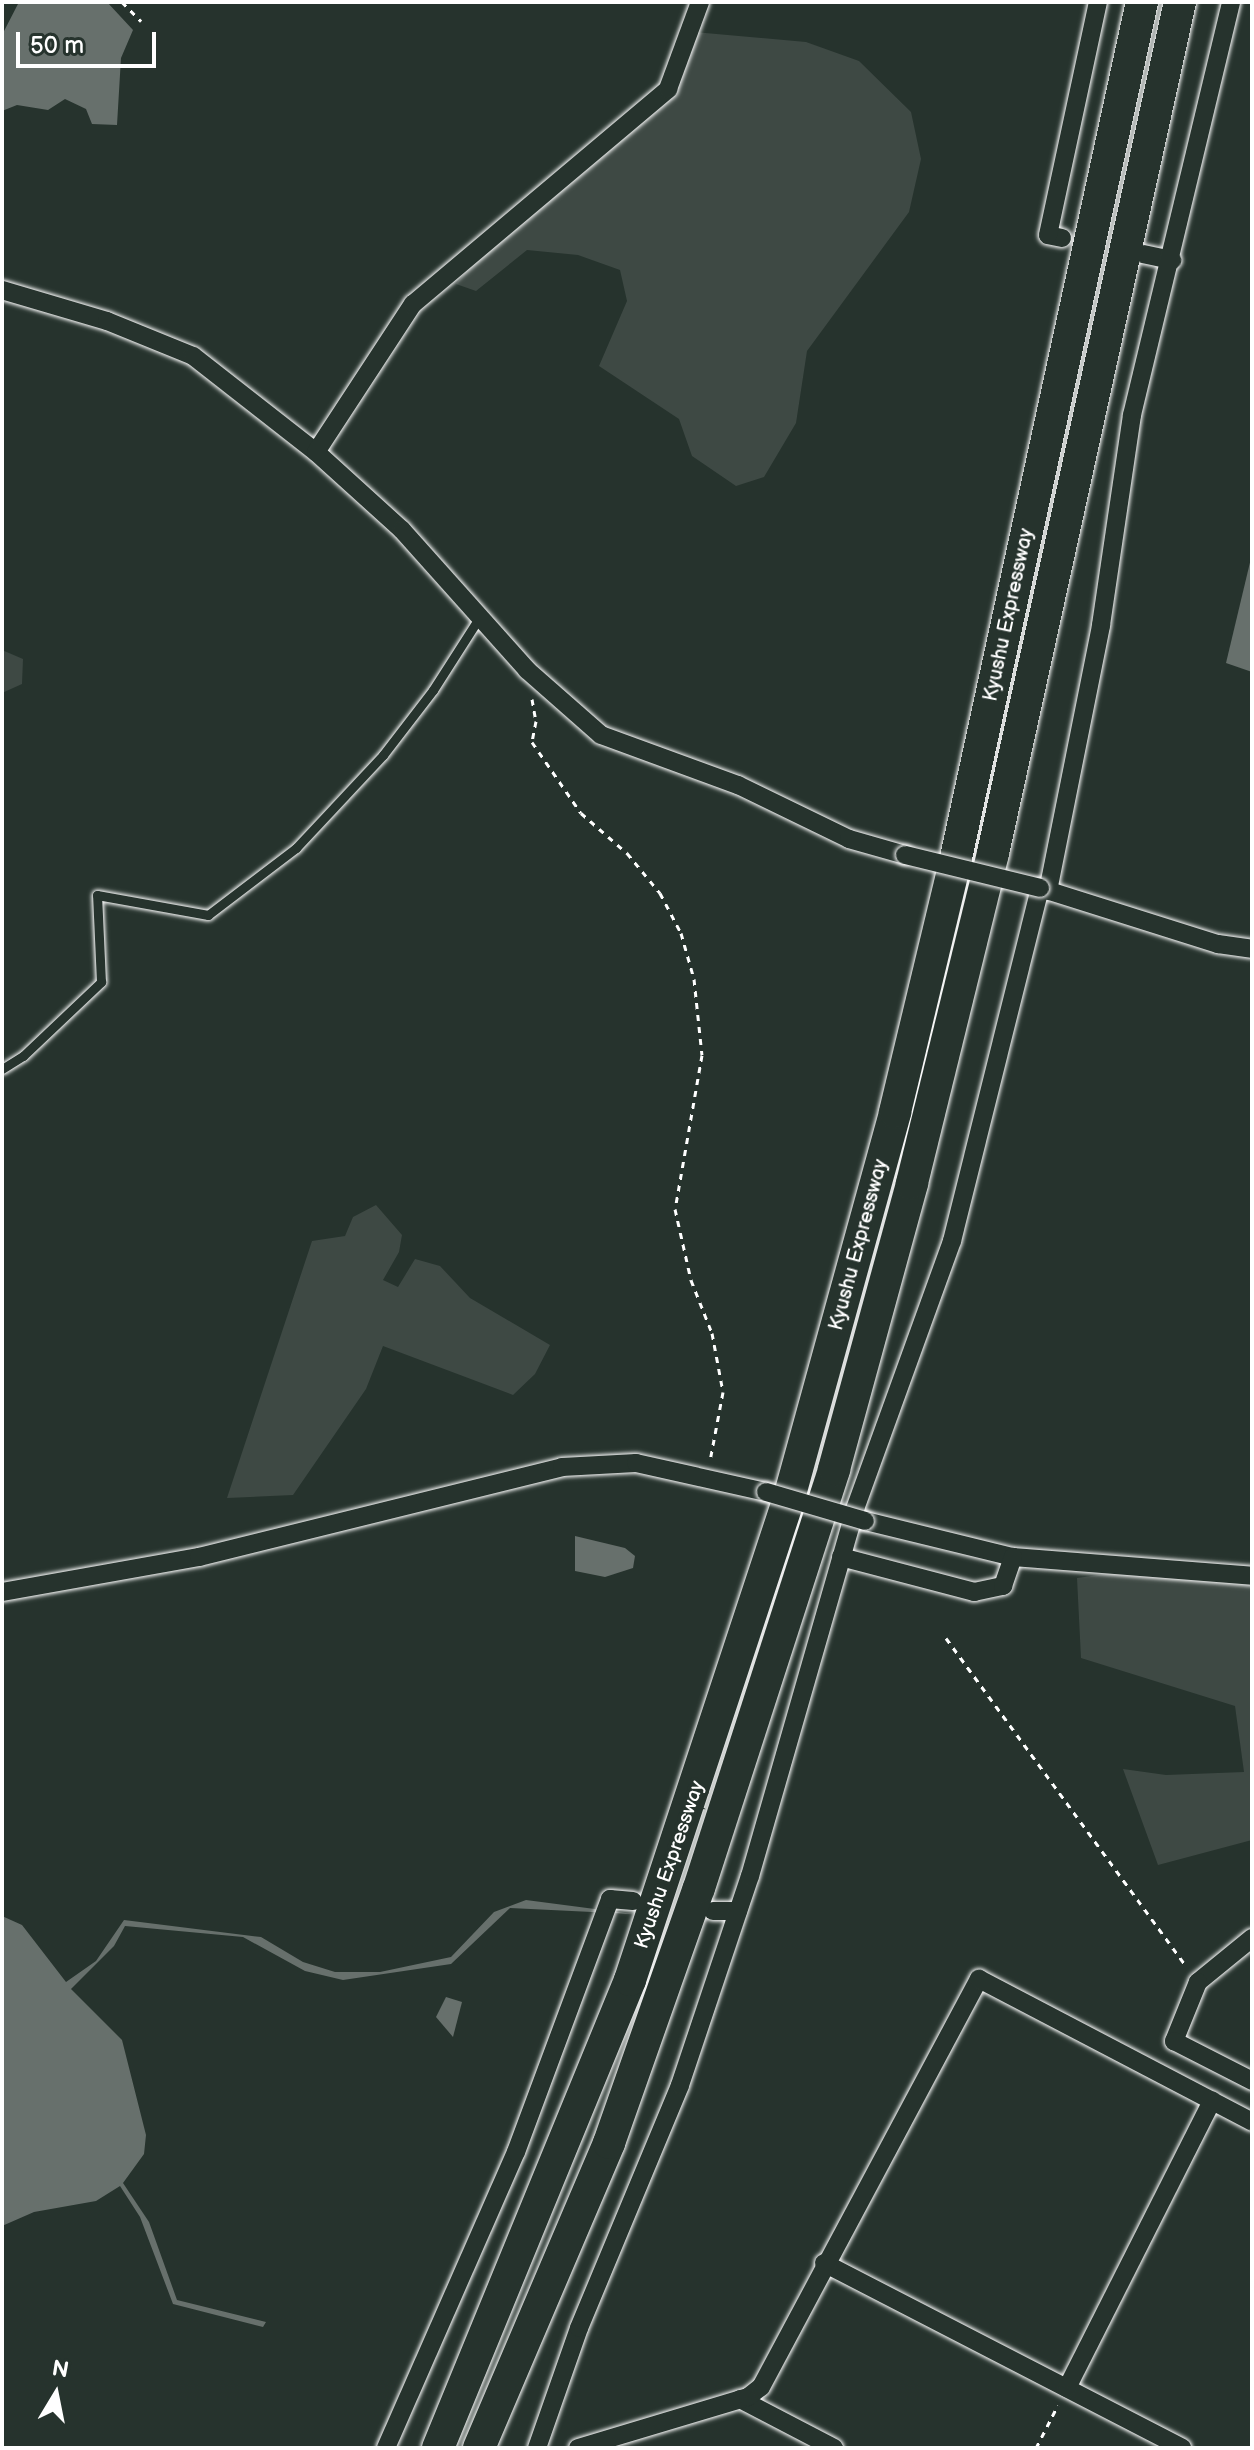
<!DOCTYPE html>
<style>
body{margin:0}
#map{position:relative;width:1254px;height:2450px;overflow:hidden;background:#26332d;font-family:"Balsamiq Sans",sans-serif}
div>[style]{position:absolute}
.green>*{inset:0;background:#3e4944}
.water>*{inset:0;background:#67706c}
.path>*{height:3px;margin-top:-1.5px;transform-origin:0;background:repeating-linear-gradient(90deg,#fff 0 6px,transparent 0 12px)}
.roads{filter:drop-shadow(0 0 2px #fff) drop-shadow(0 0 2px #fff)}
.lane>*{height:9px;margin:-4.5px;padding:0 4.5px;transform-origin:4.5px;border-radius:4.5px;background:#26332d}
.street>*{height:18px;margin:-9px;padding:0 9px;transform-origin:9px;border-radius:9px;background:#26332d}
.highway>*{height:32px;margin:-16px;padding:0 16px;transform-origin:16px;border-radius:16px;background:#26332d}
.bridges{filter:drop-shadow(0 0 2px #fff) drop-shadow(0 0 2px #fff)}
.street-bridge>*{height:18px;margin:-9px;padding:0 9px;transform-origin:9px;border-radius:9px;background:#26332d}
span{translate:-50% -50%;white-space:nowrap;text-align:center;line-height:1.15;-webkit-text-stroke:7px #26332d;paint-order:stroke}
.street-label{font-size:20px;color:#fff}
.frame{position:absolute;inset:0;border:4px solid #fff;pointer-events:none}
.north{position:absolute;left:16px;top:2354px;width:80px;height:80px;-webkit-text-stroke:6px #26332d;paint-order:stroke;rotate:10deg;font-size:22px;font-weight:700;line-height:32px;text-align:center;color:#fff}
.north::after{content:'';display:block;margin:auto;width:28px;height:36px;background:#fff;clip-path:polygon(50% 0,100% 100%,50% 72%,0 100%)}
.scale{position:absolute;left:16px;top:32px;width:140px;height:36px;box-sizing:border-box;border:4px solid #fff;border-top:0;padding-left:10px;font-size:24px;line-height:28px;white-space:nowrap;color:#fff;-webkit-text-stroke:6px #26332d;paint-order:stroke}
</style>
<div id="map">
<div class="green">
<div style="clip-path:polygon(694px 32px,806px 42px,859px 61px,911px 112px,921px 159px,909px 212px,807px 351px,796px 423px,764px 477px,736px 486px,692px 456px,679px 419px,599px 366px,627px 301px,620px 270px,578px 255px,527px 250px,476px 291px,456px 284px,478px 258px,672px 94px)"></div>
<div style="clip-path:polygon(2px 650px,23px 659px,22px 684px,2px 693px)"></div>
<div style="clip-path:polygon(376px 1205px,402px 1235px,399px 1252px,383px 1280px,398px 1287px,415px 1259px,440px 1266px,470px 1298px,550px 1345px,535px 1374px,513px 1395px,383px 1346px,366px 1389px,293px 1495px,227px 1498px,312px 1241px,345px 1236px,353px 1217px)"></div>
<div style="clip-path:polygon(1127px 1571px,1252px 1585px,1252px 1840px,1158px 1865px,1123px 1769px,1166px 1775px,1244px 1772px,1235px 1706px,1081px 1658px,1077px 1578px)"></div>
</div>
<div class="water">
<div style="clip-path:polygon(19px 2px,107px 2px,133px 30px,121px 58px,117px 125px,92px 124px,86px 109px,65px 99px,48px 110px,17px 105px,2px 111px,2px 35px)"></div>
<div style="clip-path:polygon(1252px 554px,1252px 672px,1226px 663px)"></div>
<div style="clip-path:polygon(575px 1536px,625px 1548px,635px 1556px,633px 1568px,605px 1577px,575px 1571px)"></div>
<div style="clip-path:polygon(526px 1900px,633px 1914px,510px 1908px,451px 1964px,343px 1980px,305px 1971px,243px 1937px,125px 1926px,114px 1946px,71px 1989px,122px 2040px,146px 2135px,144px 2154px,123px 2183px,149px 2222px,177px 2300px,266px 2322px,263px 2327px,173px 2304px,140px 2217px,120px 2186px,96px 2201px,34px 2212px,2px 2226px,2px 1916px,22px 1925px,66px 1982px,96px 1961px,124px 1920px,261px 1937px,303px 1962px,335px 1972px,380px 1972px,451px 1957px,494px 1912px)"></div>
<div style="clip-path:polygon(446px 1997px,462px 2002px,453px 2037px,436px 2017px)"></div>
</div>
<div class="path">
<div style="left:122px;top:2px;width:27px;rotate:45deg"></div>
<div style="left:532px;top:699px;width:22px;rotate:80deg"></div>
<div style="left:536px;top:721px;width:21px;rotate:101deg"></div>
<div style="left:532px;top:742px;width:86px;rotate:55.4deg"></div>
<div style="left:581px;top:813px;width:61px;rotate:41deg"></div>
<div style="left:627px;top:853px;width:52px;rotate:50.5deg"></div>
<div style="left:660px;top:893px;width:45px;rotate:62.3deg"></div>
<div style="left:681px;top:933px;width:48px;rotate:74.2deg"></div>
<div style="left:694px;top:979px;width:76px;rotate:84deg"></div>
<div style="left:702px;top:1055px;width:156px;rotate:99.9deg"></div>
<div style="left:675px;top:1209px;width:73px;rotate:77.3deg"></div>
<div style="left:691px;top:1280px;width:57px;rotate:68.4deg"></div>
<div style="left:712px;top:1333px;width:60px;rotate:79.4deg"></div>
<div style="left:723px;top:1392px;width:70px;rotate:100.7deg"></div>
<div style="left:946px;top:1638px;width:406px;rotate:53.8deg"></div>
<div style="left:1036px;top:2448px;width:48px;rotate:-62.9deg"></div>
</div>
<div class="roads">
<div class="lane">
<div style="left:2px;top:1069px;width:25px;rotate:-32deg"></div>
<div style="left:23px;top:1056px;width:108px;rotate:-43.5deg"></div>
<div style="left:101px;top:982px;width:87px;rotate:-92.6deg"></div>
<div style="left:97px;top:895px;width:113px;rotate:10.2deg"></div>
<div style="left:208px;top:915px;width:111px;rotate:-37.3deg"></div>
<div style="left:296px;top:848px;width:127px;rotate:-46.9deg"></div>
<div style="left:383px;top:755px;width:82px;rotate:-52.4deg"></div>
<div style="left:433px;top:690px;width:85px;rotate:-57.4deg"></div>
</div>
<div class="street">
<div style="left:1062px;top:238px;width:14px;rotate:-168deg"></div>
<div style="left:1048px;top:235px;width:238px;rotate:-77.9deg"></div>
<div style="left:1143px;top:254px;width:30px;rotate:12deg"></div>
<div style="left:2px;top:290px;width:109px;rotate:16.4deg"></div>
<div style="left:107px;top:321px;width:93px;rotate:22.1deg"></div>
<div style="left:193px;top:356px;width:156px;rotate:38deg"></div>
<div style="left:316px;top:452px;width:116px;rotate:42.2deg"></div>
<div style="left:402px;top:530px;width:188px;rotate:48.2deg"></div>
<div style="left:527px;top:670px;width:98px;rotate:41.3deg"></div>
<div style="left:601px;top:735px;width:146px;rotate:20.1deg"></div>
<div style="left:738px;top:785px;width:123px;rotate:25.9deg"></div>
<div style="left:849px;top:839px;width:58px;rotate:15.9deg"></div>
<div style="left:316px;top:452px;width:177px;rotate:-56.8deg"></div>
<div style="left:413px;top:304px;width:334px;rotate:-40.1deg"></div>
<div style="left:668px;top:89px;width:93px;rotate:-69.8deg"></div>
<div style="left:1048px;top:891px;width:271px;rotate:-78.7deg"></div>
<div style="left:1101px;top:625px;width:212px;rotate:-81.6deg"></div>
<div style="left:1132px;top:415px;width:425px;rotate:-76.5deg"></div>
<div style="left:865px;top:1521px;width:152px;rotate:13.7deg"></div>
<div style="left:1013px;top:1557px;width:240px;rotate:4.5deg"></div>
<div style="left:841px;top:1557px;width:138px;rotate:14.7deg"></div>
<div style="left:974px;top:1592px;width:30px;rotate:-12deg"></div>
<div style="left:1003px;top:1586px;width:31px;rotate:-71deg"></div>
<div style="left:2px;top:1592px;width:200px;rotate:-10.1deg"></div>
<div style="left:199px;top:1557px;width:374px;rotate:-13.9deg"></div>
<div style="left:562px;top:1467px;width:74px;rotate:-3.1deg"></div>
<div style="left:636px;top:1463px;width:133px;rotate:12.6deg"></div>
<div style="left:713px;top:1911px;width:25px"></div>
<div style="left:1252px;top:1938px;width:70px;rotate:140.8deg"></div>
<div style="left:1198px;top:1982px;width:64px;rotate:112.1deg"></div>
<div style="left:1174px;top:2041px;width:88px;rotate:27.1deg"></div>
<div style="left:824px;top:2263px;width:403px;rotate:27.3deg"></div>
<div style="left:1067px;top:2388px;width:322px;rotate:-63.2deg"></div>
<div style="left:740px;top:2399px;width:106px;rotate:27.5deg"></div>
<div style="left:386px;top:2448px;width:323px;rotate:-66.3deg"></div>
<div style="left:516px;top:2152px;width:270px;rotate:-69.6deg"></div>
<div style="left:610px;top:1899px;width:23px;rotate:5deg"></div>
<div style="left:537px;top:2448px;width:127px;rotate:-70.7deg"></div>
<div style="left:579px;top:2328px;width:263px;rotate:-67.4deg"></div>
<div style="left:680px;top:2085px;width:220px;rotate:-71.5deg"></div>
<div style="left:750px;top:1876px;width:382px;rotate:-74deg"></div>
<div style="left:855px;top:1509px;width:285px;rotate:-70.1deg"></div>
<div style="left:952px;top:1241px;width:364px;rotate:-76deg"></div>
<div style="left:1040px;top:888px;width:187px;rotate:17.5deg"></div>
<div style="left:1218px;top:944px;width:34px;rotate:8deg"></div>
<div style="left:578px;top:2448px;width:177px;rotate:-16.7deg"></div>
<div style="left:748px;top:2397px;width:16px;rotate:-38deg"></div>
<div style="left:761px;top:2387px;width:463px;rotate:-61.9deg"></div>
<div style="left:979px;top:1979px;width:308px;rotate:27.6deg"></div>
</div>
<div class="highway">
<div style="left:438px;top:2448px;width:506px;rotate:-67.69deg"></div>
<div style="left:630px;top:1980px;width:508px;rotate:-71.74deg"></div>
<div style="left:789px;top:1498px;width:400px;rotate:-74.6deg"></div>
<div style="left:895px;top:1112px;width:252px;rotate:-76.5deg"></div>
<div style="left:954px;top:867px;width:885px;rotate:-77.74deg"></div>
<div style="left:479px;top:2448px;width:332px;rotate:-66.9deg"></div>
<div style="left:609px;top:2143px;width:270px;rotate:-70.6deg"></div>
<div style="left:699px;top:1888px;width:440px;rotate:-72.1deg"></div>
<div style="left:834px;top:1469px;width:296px;rotate:-74.7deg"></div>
<div style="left:912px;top:1183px;width:340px;rotate:-76.2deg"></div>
<div style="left:993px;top:853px;width:871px;rotate:-77.61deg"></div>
</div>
</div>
<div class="bridges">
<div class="street-bridge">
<div style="left:905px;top:855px;width:139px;rotate:13.7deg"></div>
<div style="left:766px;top:1492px;width:103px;rotate:16.3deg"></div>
</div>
</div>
<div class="street-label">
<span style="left:1009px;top:615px;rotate:-78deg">Kyushu Expressway</span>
<span style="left:859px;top:1245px;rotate:-75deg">Kyushu Expressway</span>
<span style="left:670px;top:1865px;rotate:-71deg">Kyushu Expressway</span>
</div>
<div class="frame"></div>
<div class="north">N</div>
<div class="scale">50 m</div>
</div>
